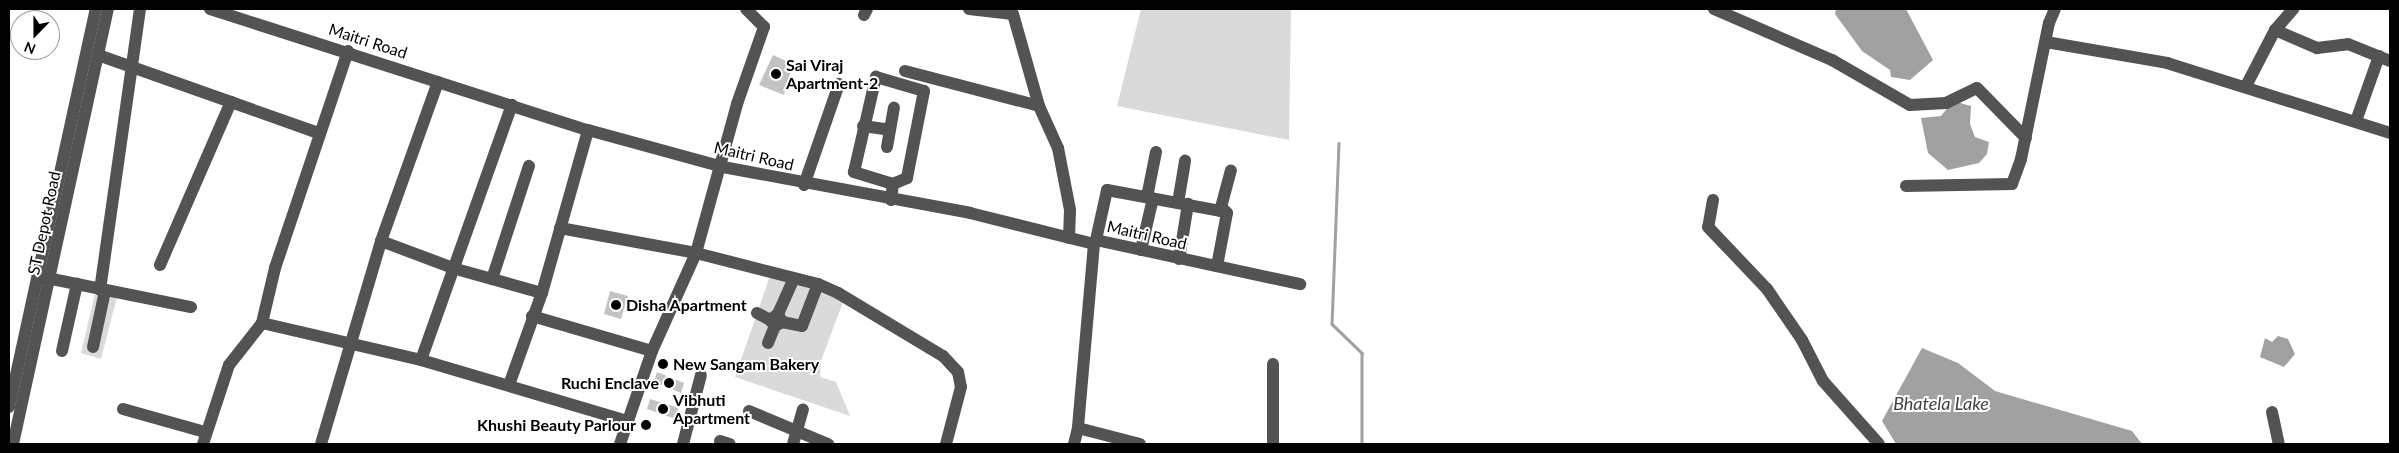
<!DOCTYPE html>
<style>
body{margin:0}
#map{position:relative;width:2399px;height:453px;overflow:hidden;background:#fff;font-family:Lato,sans-serif}
div>[style]{position:absolute}
.green>*{inset:0;background:#dadada}
.water>*{inset:0;background:#a1a1a1}
.stream>*{height:2.5px;margin:-1.25px;padding:0 1.25px;transform-origin:1.25px;border-radius:1.25px;background:#a1a1a1}
.building>*{inset:0;background:#c3c3c3}
.minor>*{height:12px;margin:-6px;padding:0 6px;transform-origin:6px;border-radius:6px;background:#535353}
.dots>*{width:14px;height:14px;translate:-50% -50%;box-sizing:border-box;border:2px solid #fff;border-radius:50%}
span{translate:-50% -50%;white-space:nowrap;text-align:center;line-height:1.15;-webkit-text-stroke:4px #fff;paint-order:stroke}
.street-label{font-size:16px;color:#000}
.poi-label{font-size:16px;color:#000;font-weight:700}
.left{translate:0 -50%;text-align:left}
.right{translate:-100% -50%;text-align:right}
.water-label{font-size:18px;color:#424242;font-style:italic}
.frame{position:absolute;inset:0;border:10px solid #000;pointer-events:none}
.north{position:absolute;left:10px;top:10px;width:50px;height:50px;box-sizing:border-box;background:#fff;border:1px solid #999;border-radius:50%;rotate:202deg;font-size:14px;font-weight:700;line-height:20px;text-align:center;color:#000}
.north::after{content:'';display:block;margin:auto;width:18px;height:22px;background:#000;clip-path:polygon(50% 0,100% 100%,50% 72%,0 100%)}
</style>
<div id="map">
<div class="green">
<div style="clip-path:polygon(1141px 9px,1291px 9px,1289px 140px,1117px 106px)"></div>
<div style="clip-path:polygon(770px 276px,816px 288px,843px 302px,821px 361px,820px 377px,836px 382px,850px 416px,735px 377px)"></div>
<div style="clip-path:polygon(96px 289px,118px 293px,101px 359px,81px 353px)"></div>
</div>
<div class="water">
<div style="clip-path:polygon(1836px 9px,1906px 9px,1933px 60px,1910px 80px,1891px 77px,1890px 70px,1862px 51px,1835px 14px)"></div>
<div style="clip-path:polygon(1953px 101px,1971px 106px,1970px 124px,1975px 137px,1989px 142px,1987px 154px,1979px 163px,1948px 170px,1928px 153px,1921px 118px,1941px 116px)"></div>
<div style="clip-path:polygon(2278px 336px,2288px 339px,2295px 354px,2284px 367px,2260px 357px,2265px 338px,2272px 342px)"></div>
<div style="clip-path:polygon(1922px 348px,1958px 363px,1995px 391px,2132px 431px,2142px 444px,1896px 444px,1882px 421px)"></div>
</div>
<div class="stream">
<div style="left:1339px;top:143px;width:181px;rotate:92.2deg"></div>
<div style="left:1332px;top:324px;width:42px;rotate:44deg"></div>
<div style="left:1362px;top:353px;width:91px;rotate:90deg"></div>
</div>
<div class="building">
<div style="clip-path:polygon(773px 55px,793px 64px,784px 95px,759px 85px)"></div>
<div style="clip-path:polygon(610px 291px,628px 296px,621px 319px,604px 314px)"></div>
<div style="clip-path:polygon(657px 372px,684px 383px,681px 393px,654px 382px)"></div>
<div style="clip-path:polygon(650px 399px,679px 408px,676px 419px,647px 409px)"></div>
</div>
<div class="minor">
<div style="left:210px;top:9px;width:397px;rotate:17.8deg"></div>
<div style="left:588px;top:130px;width:140px;rotate:15.3deg"></div>
<div style="left:723px;top:167px;width:251px;rotate:10.5deg"></div>
<div style="left:970px;top:213px;width:128px;rotate:14deg"></div>
<div style="left:1094px;top:244px;width:4px;rotate:-63deg"></div>
<div style="left:1096px;top:240px;width:209px;rotate:12.2deg"></div>
<div style="left:969px;top:9px;width:44px;rotate:6.5deg"></div>
<div style="left:1013px;top:14px;width:96px;rotate:74.2deg"></div>
<div style="left:1039px;top:106px;width:46px;rotate:65.7deg"></div>
<div style="left:1058px;top:148px;width:63px;rotate:79deg"></div>
<div style="left:1070px;top:210px;width:28px;rotate:92deg"></div>
<div style="left:1714px;top:9px;width:129px;rotate:23.4deg"></div>
<div style="left:1832px;top:60px;width:90px;rotate:30deg"></div>
<div style="left:1910px;top:105px;width:36px;rotate:-3deg"></div>
<div style="left:1946px;top:103px;width:34px;rotate:-26deg"></div>
<div style="left:1977px;top:88px;width:70px;rotate:45.6deg"></div>
<div style="left:864px;top:15px;width:7px;rotate:-63deg"></div>
<div style="left:2275px;top:30px;width:46px;rotate:23.2deg"></div>
<div style="left:2317px;top:48px;width:31px;rotate:-7deg"></div>
<div style="left:2348px;top:44px;width:45px;rotate:22deg"></div>
<div style="left:2046px;top:42px;width:123px;rotate:9.8deg"></div>
<div style="left:2167px;top:63px;width:234px;rotate:17.4deg"></div>
<div style="left:98px;top:55px;width:233px;rotate:19.5deg"></div>
<div style="left:905px;top:71px;width:138px;rotate:14.6deg"></div>
<div style="left:2246px;top:86px;width:63px;rotate:-62.6deg"></div>
<div style="left:2275px;top:30px;width:28px;rotate:-49deg"></div>
<div style="left:2356px;top:121px;width:69px;rotate:-70.5deg"></div>
<div style="left:863px;top:126px;width:27px;rotate:8deg"></div>
<div style="left:887px;top:147px;width:40px;rotate:-80deg"></div>
<div style="left:804px;top:185px;width:107px;rotate:-70.9deg"></div>
<div style="left:1906px;top:186px;width:106px;rotate:-1.1deg"></div>
<div style="left:2012px;top:184px;width:27px;rotate:-70deg"></div>
<div style="left:2021px;top:159px;width:139px;rotate:-78.4deg"></div>
<div style="left:2049px;top:23px;width:15px;rotate:-67deg"></div>
<div style="left:1147px;top:197px;width:46px;rotate:-78.7deg"></div>
<div style="left:891px;top:200px;width:16px;rotate:-83deg"></div>
<div style="left:893px;top:184px;width:41px;rotate:-162.9deg"></div>
<div style="left:854px;top:172px;width:98px;rotate:-77deg"></div>
<div style="left:876px;top:77px;width:50px;rotate:16.3deg"></div>
<div style="left:924px;top:91px;width:89px;rotate:101.1deg"></div>
<div style="left:907px;top:178px;width:15px;rotate:157deg"></div>
<div style="left:1713px;top:200px;width:27px;rotate:100deg"></div>
<div style="left:1708px;top:227px;width:86px;rotate:46.4deg"></div>
<div style="left:1767px;top:289px;width:62px;rotate:55.5deg"></div>
<div style="left:1802px;top:340px;width:46px;rotate:62.9deg"></div>
<div style="left:1823px;top:381px;width:84px;rotate:48.4deg"></div>
<div style="left:1178px;top:203px;width:43px;rotate:-80.5deg"></div>
<div style="left:560px;top:228px;width:138px;rotate:10.4deg"></div>
<div style="left:696px;top:253px;width:126px;rotate:14.3deg"></div>
<div style="left:818px;top:284px;width:22px;rotate:24deg"></div>
<div style="left:838px;top:293px;width:122px;rotate:31deg"></div>
<div style="left:943px;top:356px;width:22px;rotate:47deg"></div>
<div style="left:958px;top:372px;width:15px;rotate:79deg"></div>
<div style="left:961px;top:387px;width:59px;rotate:104.7deg"></div>
<div style="left:1096px;top:240px;width:51px;rotate:-77.6deg"></div>
<div style="left:1107px;top:190px;width:115px;rotate:10.5deg"></div>
<div style="left:1220px;top:211px;width:42px;rotate:-75deg"></div>
<div style="left:381px;top:241px;width:80px;rotate:20.5deg"></div>
<div style="left:456px;top:269px;width:89px;rotate:15.6deg"></div>
<div style="left:1094px;top:244px;width:185px;rotate:95deg"></div>
<div style="left:1078px;top:428px;width:64px;rotate:14.5deg"></div>
<div style="left:1141px;top:250px;width:53px;rotate:-77deg"></div>
<div style="left:1179px;top:259px;width:56px;rotate:-80.7deg"></div>
<div style="left:160px;top:265px;width:178px;rotate:-66.5deg"></div>
<div style="left:1217px;top:266px;width:54px;rotate:-79.3deg"></div>
<div style="left:1227px;top:213px;width:6px;rotate:-135deg"></div>
<div style="left:42px;top:277px;width:152px;rotate:11.4deg"></div>
<div style="left:492px;top:279px;width:119px;rotate:-71.9deg"></div>
<div style="left:100px;top:290px;width:284px;rotate:-81.9deg"></div>
<div style="left:757px;top:313px;width:15px;rotate:28deg"></div>
<div style="left:778px;top:314px;width:39px;rotate:-66deg"></div>
<div style="left:532px;top:316px;width:125px;rotate:16.3deg"></div>
<div style="left:782px;top:322px;width:20px;rotate:11deg"></div>
<div style="left:802px;top:326px;width:45px;rotate:-69.1deg"></div>
<div style="left:262px;top:323px;width:163px;rotate:13.1deg"></div>
<div style="left:421px;top:360px;width:215px;rotate:16.5deg"></div>
<div style="left:768px;top:343px;width:18px;rotate:-68deg"></div>
<div style="left:775px;top:326px;width:8px;rotate:-30deg"></div>
<div style="left:782px;top:322px;width:9px;rotate:-117deg"></div>
<div style="left:778px;top:314px;width:10px;rotate:143deg"></div>
<div style="left:770px;top:320px;width:8px;rotate:50deg"></div>
<div style="left:93px;top:347px;width:57px;rotate:-77.9deg"></div>
<div style="left:62px;top:351px;width:69px;rotate:-77.4deg"></div>
<div style="left:421px;top:360px;width:271px;rotate:-70.4deg"></div>
<div style="left:509px;top:385px;width:98px;rotate:-70.3deg"></div>
<div style="left:542px;top:293px;width:169px;rotate:-74.2deg"></div>
<div style="left:9px;top:407px;width:407px;rotate:-77.7deg"></div>
<div style="left:123px;top:409px;width:85px;rotate:15.7deg"></div>
<div style="left:749px;top:411px;width:86px;rotate:22.7deg"></div>
<div style="left:2272px;top:412px;width:33px;rotate:78deg"></div>
<div style="left:720px;top:441px;width:10px;rotate:17deg"></div>
<div style="left:13px;top:444px;width:445px;rotate:-77.7deg"></div>
<div style="left:203px;top:444px;width:83px;rotate:-71.8deg"></div>
<div style="left:229px;top:365px;width:53px;rotate:-51.8deg"></div>
<div style="left:262px;top:323px;width:57px;rotate:-76.7deg"></div>
<div style="left:275px;top:268px;width:229px;rotate:-71.4deg"></div>
<div style="left:321px;top:444px;width:212px;rotate:-73.5deg"></div>
<div style="left:381px;top:241px;width:169px;rotate:-70.3deg"></div>
<div style="left:620px;top:444px;width:98px;rotate:-71deg"></div>
<div style="left:652px;top:351px;width:107px;rotate:-65.8deg"></div>
<div style="left:696px;top:253px;width:155px;rotate:-74.6deg"></div>
<div style="left:737px;top:104px;width:82px;rotate:-70.7deg"></div>
<div style="left:764px;top:27px;width:25px;rotate:-135deg"></div>
<div style="left:683px;top:444px;width:71px;rotate:-75.4deg"></div>
<div style="left:793px;top:444px;width:36px;rotate:-74deg"></div>
<div style="left:1074px;top:444px;width:16px;rotate:-76deg"></div>
<div style="left:1273px;top:444px;width:80px;rotate:-90deg"></div>
</div>
<div class="dots">
<div style="left:776px;top:74px;background:#000"></div>
<div style="left:616px;top:305px;background:#000"></div>
<div style="left:663px;top:364px;background:#000"></div>
<div style="left:669px;top:383px;background:#000"></div>
<div style="left:663px;top:409px;background:#000"></div>
<div style="left:646px;top:425px;background:#000"></div>
</div>
<div class="street-label">
<span style="left:368px;top:41px;rotate:18deg">Maitri Road</span>
<span style="left:754px;top:156px;rotate:13deg">Maitri Road</span>
<span style="left:44px;top:223px;rotate:-78deg">ST Depot Road</span>
<span style="left:1147px;top:235px;rotate:13deg">Maitri Road</span>
</div>
<div class="poi-label">
<span class="left" style="left:786px;top:74px">Sai Viraj<br>Apartment-2</span>
<span class="left" style="left:626px;top:305px">Disha Apartment</span>
<span class="left" style="left:673px;top:364px">New Sangam Bakery</span>
<span class="right" style="left:659px;top:383px">Ruchi Enclave</span>
<span class="left" style="left:673px;top:409px">Vibhuti<br>Apartment</span>
<span class="right" style="left:636px;top:425px">Khushi Beauty Parlour</span>
</div>
<div class="water-label">
<span style="left:1941px;top:403px">Bhatela Lake</span>
</div>
<div class="frame"></div>
<div class="north">N</div>
</div>
